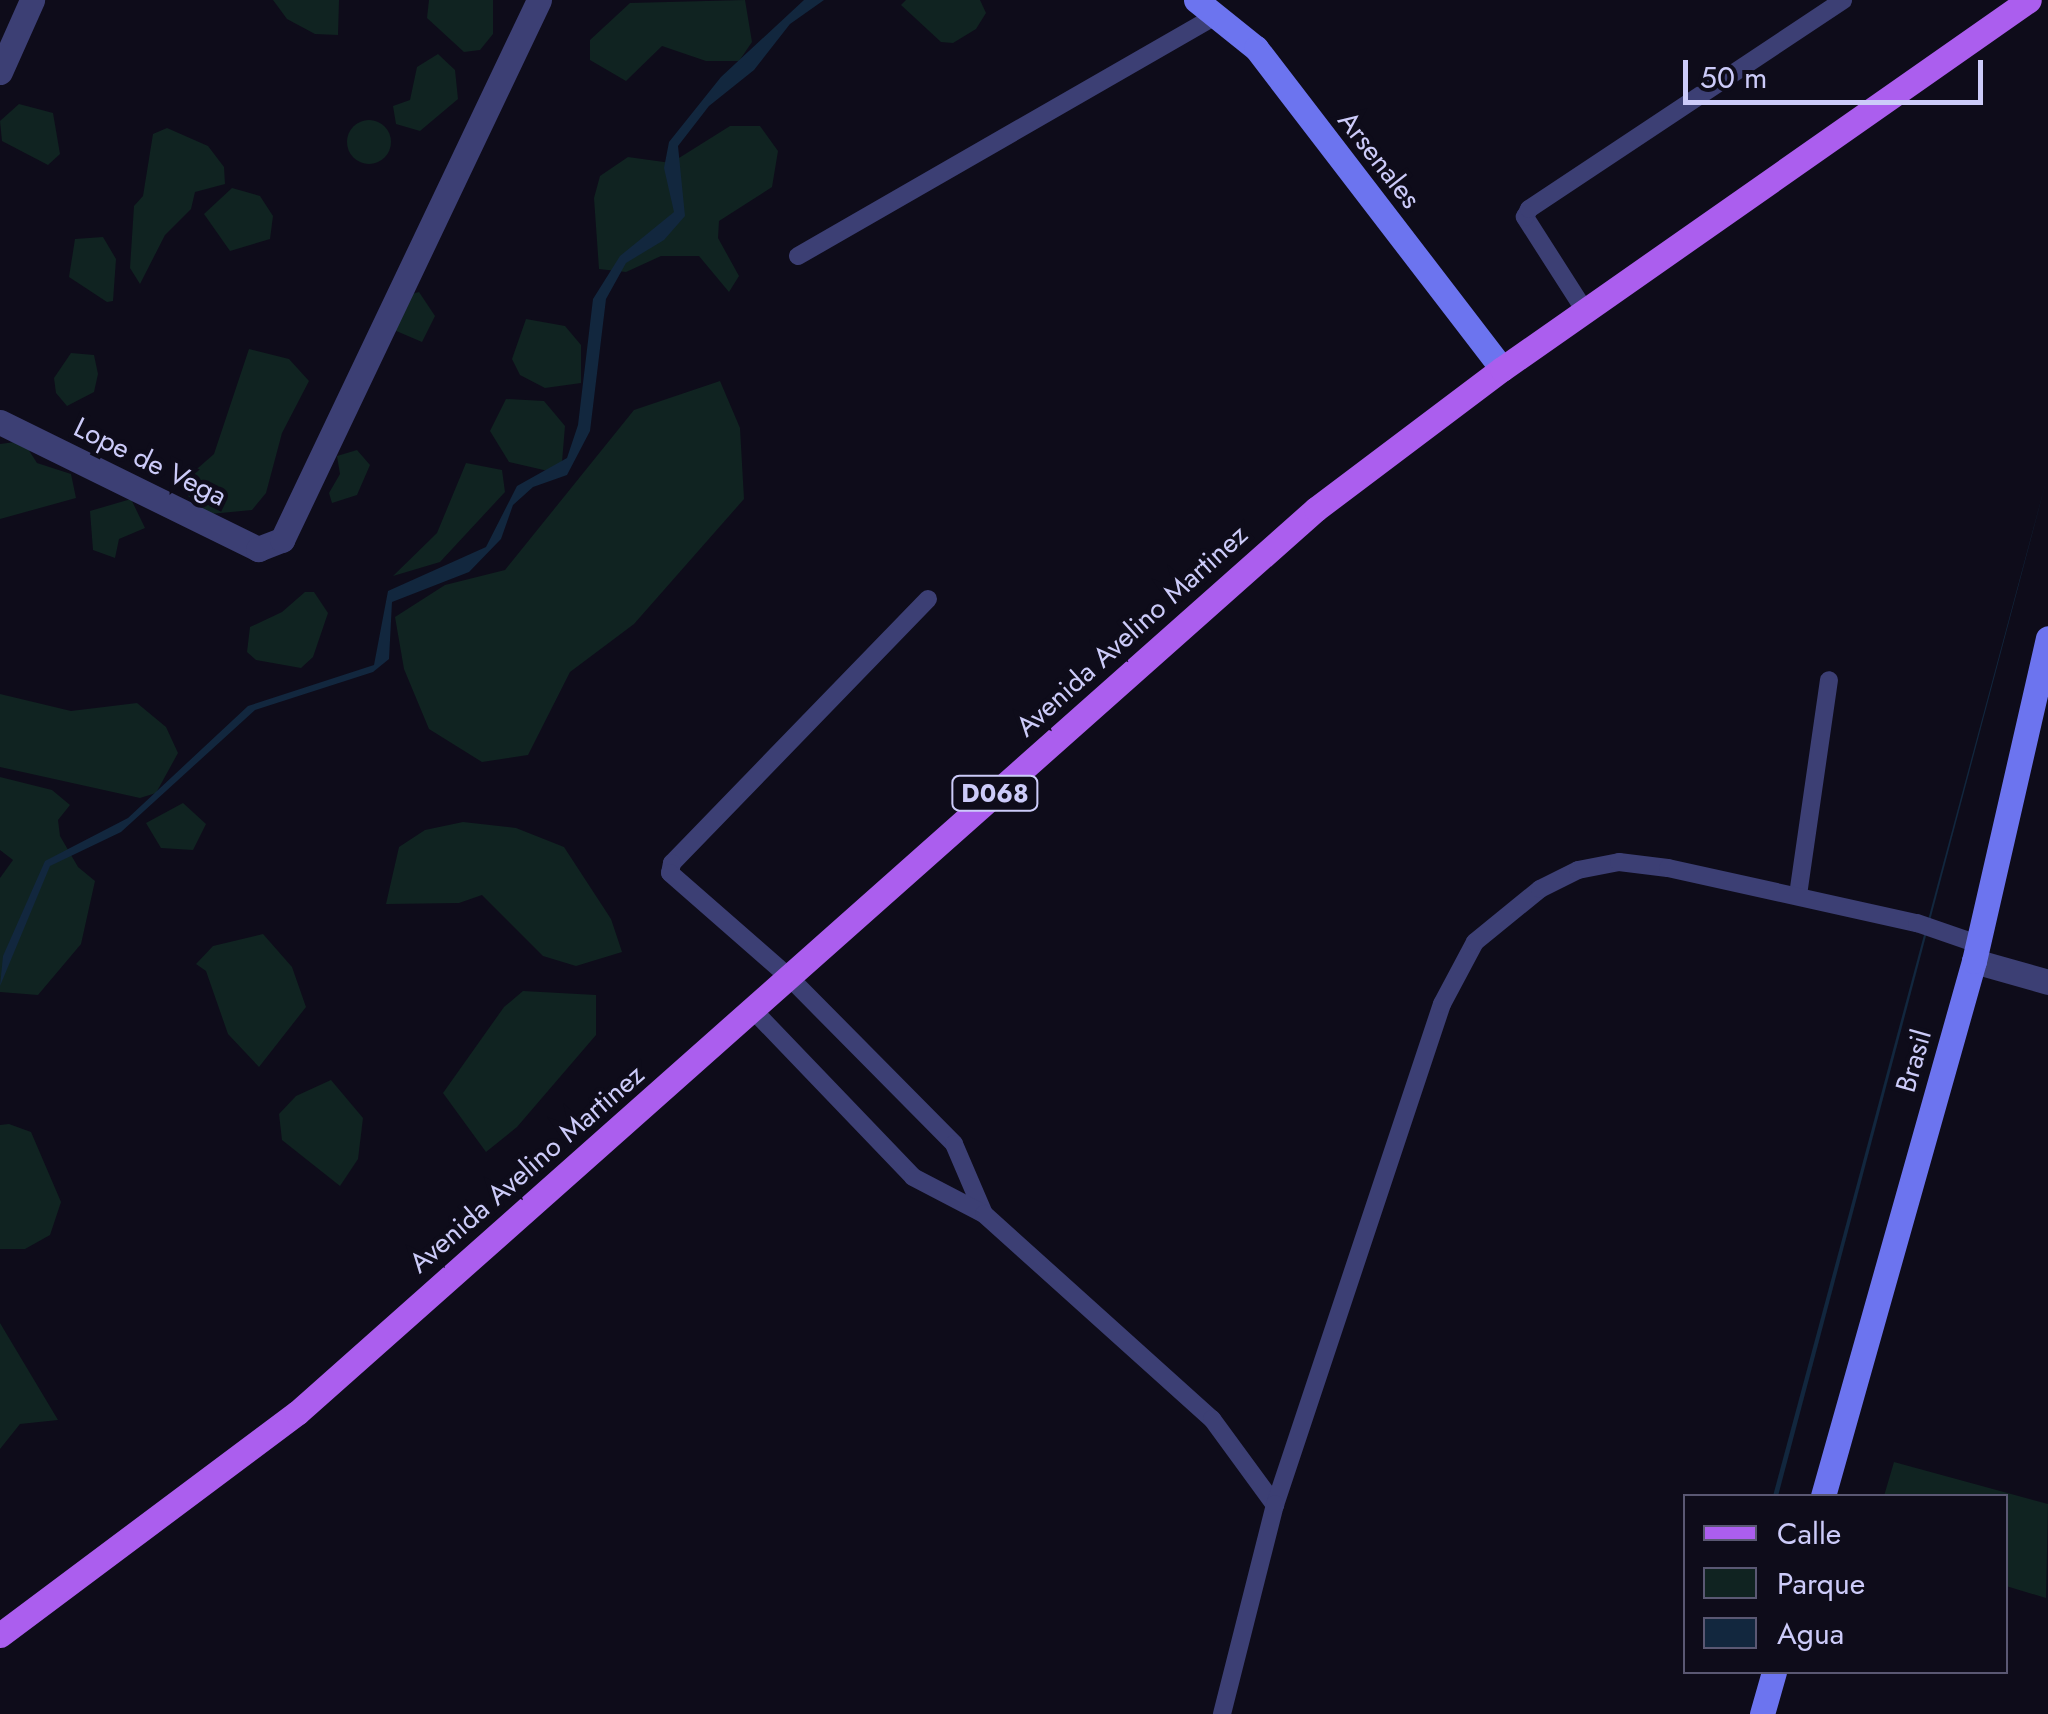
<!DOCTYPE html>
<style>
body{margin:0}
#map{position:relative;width:2048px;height:1714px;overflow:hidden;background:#0e0c1a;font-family:Jost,sans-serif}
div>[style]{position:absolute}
.green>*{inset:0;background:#102321}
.round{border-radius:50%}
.water>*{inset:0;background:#12273e}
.lane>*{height:18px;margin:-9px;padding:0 9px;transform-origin:9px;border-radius:9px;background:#3c3f74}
.street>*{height:25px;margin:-12.5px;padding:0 12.5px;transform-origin:12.5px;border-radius:12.5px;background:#3c3f74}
.secondary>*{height:25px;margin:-12.5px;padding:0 12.5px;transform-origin:12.5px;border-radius:12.5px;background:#6c74ef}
.primary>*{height:25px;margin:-12.5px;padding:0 12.5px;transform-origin:12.5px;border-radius:12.5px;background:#ab5eee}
span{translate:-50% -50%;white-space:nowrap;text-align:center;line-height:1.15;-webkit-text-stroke:9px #0e0c1a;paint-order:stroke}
.shield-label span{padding:2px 8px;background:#0e0c1a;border:2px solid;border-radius:8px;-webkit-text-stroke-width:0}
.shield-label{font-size:25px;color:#cccbf9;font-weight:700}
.street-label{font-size:28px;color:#cccbf9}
.legend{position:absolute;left:1683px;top:1494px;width:325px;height:180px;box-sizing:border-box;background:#0e0c1a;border:2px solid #5a5873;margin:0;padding:12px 18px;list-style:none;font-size:30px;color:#cccbf9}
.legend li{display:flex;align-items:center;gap:20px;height:50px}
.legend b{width:50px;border:2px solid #5a5873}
.scale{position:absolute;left:1683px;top:60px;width:300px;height:45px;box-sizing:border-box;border:5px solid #cccbf9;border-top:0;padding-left:12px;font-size:30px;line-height:35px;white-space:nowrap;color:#cccbf9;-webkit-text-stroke:8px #0e0c1a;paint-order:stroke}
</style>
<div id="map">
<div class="green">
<div style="clip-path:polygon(273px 0,339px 0,338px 35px,315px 34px,287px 19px)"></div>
<div style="clip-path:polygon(429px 0,493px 0,493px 34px,480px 50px,464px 52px,427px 18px)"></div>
<div style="clip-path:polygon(745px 0,752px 42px,739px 61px,706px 61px,662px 46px,626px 81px,590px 60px,590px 40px,630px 3px)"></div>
<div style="clip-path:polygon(906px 0,980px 0,986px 13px,976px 29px,953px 43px,941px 42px,901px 5px)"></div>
<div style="clip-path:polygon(438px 54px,455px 70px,458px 99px,420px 131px,396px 124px,393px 106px,410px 100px,417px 67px)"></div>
<div style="clip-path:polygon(19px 104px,53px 113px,60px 154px,48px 165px,2px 141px,0 121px)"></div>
<div class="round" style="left:347px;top:120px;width:44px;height:44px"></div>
<div style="clip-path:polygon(730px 126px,760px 126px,778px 151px,772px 187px,719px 221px,718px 238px,739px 276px,729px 292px,699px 256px,661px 256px,626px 272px,599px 269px,594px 198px,600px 176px,628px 157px,671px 163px)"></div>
<div style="clip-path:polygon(167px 128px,208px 146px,224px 167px,225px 184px,195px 192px,191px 209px,165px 235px,140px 284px,130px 268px,134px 206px,143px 196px,153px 134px)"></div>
<div style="clip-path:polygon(232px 188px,260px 196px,273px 216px,270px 239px,230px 251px,204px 214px)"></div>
<div style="clip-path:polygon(103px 237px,116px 259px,113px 301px,107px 302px,69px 277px,75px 239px)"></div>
<div style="clip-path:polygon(419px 292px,435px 316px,422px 342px,394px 330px,404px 296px)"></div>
<div style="clip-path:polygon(526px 319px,565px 326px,581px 345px,581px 383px,545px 388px,520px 375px,512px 359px)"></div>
<div style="clip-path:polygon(249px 349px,289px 359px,309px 381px,282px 433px,266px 493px,252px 510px,210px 514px,188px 496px,190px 475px,214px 454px)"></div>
<div style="clip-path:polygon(71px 353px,94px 355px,98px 374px,94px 392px,67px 406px,56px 393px,54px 378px)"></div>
<div style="clip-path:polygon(720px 381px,740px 428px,744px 499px,634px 624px,570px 672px,528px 755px,482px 762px,429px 729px,404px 669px,395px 617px,445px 585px,505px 570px,634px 410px)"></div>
<div style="clip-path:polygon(506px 399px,544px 401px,565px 426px,561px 474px,509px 462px,490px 431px)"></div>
<div style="clip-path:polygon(23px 441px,37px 463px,71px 474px,76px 498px,0 519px,0 444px)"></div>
<div style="clip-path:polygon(357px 450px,370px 465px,357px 495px,332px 503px,329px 493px,340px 474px,337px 456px)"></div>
<div style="clip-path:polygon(466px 463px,502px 470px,505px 492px,440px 562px,393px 576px,437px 533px)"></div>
<div style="clip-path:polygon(131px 499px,145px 528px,119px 539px,115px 558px,93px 550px,90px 511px)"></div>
<div style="clip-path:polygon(305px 592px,314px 592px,328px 613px,313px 657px,301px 668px,256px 660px,247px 652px,250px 627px,282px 612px)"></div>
<div style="clip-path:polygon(0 694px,71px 711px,137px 703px,166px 727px,178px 753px,156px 793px,140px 798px,0 767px)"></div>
<div style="clip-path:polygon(0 777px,52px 790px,70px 805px,58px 820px,60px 836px,78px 867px,95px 881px,81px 944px,38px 995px,0 992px,0 878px,13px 860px,0 850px)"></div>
<div style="clip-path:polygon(183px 803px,206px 824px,193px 850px,161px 848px,146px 823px)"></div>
<div style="clip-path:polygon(463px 822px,516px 828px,564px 847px,611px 919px,622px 952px,576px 966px,543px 956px,482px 895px,459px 903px,386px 904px,399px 847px,425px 830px)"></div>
<div style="clip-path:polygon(263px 934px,292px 967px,306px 1007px,259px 1067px,228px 1034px,206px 971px,196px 964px,213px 946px)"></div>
<div style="clip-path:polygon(523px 991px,596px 995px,596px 1035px,517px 1127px,486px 1152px,443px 1093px,504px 1007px)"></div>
<div style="clip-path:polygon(331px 1080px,363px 1118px,358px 1159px,340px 1186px,282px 1140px,279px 1114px,296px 1096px)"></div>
<div style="clip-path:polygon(9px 1124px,31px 1132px,61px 1202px,50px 1235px,25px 1249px,0 1249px,0 1125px)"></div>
<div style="clip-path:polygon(0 1323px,58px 1420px,20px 1424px,0 1449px)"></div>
<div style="clip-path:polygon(1894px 1462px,2048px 1504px,2046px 1598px,2006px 1586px,2006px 1496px,1884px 1496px)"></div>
</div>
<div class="water">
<div style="clip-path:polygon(804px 0,824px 0,790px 24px,754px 70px,709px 106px,678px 146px,685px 216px,664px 240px,626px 263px,606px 299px,590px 431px,567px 475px,533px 487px,513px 505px,501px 539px,469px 572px,392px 602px,389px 659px,373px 672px,255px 710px,121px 832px,50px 866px,0 986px,3px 956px,45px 861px,128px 818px,248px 706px,374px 665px,388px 591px,486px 547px,517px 486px,567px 458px,578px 425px,593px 299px,620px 256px,674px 212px,664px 168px,669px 142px,721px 77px)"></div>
<div style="clip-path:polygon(2048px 474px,1778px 1496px,1773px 1496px)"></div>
</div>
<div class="lane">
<div style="left:798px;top:256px;width:482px;rotate:-29.9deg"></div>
<div style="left:1585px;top:311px;width:112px;rotate:-122.6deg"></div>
<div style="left:1525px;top:217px;width:9px;rotate:-63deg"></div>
<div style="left:1529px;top:209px;width:377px;rotate:-33.6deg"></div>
<div style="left:928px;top:599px;width:368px;rotate:134.1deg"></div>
<div style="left:672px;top:863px;width:10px;rotate:101deg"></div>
<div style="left:670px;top:873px;width:161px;rotate:41.2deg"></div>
<div style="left:791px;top:979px;width:232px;rotate:45.3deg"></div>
<div style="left:954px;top:1144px;width:76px;rotate:66.8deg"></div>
<div style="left:1798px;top:895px;width:217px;rotate:-81.8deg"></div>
<div style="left:755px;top:1012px;width:228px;rotate:46.2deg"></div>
<div style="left:913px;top:1177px;width:80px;rotate:27.5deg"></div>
<div style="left:984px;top:1214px;width:307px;rotate:42deg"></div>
<div style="left:1212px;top:1419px;width:107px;rotate:53.8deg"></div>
<div style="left:1275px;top:1505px;width:528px;rotate:-71.57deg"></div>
<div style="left:1442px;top:1004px;width:70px;rotate:-62deg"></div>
<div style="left:1475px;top:942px;width:84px;rotate:-39.2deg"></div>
<div style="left:1540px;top:889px;width:42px;rotate:-26.6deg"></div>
<div style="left:1578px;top:870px;width:42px;rotate:-11deg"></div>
<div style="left:1619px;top:862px;width:49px;rotate:7deg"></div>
<div style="left:1668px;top:868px;width:255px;rotate:12.5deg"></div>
<div style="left:1917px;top:923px;width:65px;rotate:19deg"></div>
<div style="left:1222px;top:1714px;width:216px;rotate:-75.8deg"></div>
</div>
<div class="street">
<div style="left:0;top:72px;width:79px;rotate:-66deg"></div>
<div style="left:0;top:422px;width:288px;rotate:26.2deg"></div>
<div style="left:258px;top:549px;width:26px;rotate:-21deg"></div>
<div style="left:282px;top:540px;width:598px;rotate:-64.55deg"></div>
<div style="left:1974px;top:961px;width:77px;rotate:15.8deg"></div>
</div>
<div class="secondary">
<div style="left:1196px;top:0;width:77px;rotate:38.7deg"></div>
<div style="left:1256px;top:48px;width:404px;rotate:52.5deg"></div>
<div style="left:1823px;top:1496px;width:556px;rotate:-74.24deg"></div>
<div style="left:1974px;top:961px;width:331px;rotate:-77.1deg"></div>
<div style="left:1762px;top:1714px;width:44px;rotate:-74.1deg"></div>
</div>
<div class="primary">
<div style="left:0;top:1635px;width:371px;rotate:-36.8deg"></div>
<div style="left:297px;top:1413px;width:1362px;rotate:-41.58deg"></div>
<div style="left:1316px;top:509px;width:233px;rotate:-37deg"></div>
<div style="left:1502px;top:369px;width:643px;rotate:-35deg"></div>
</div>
<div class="shield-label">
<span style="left:995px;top:793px">D068</span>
</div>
<div class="street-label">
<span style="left:1379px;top:160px;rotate:52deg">Arsenales</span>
<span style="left:150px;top:462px;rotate:26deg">Lope de Vega</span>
<span style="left:1132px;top:631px;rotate:-42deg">Avenida Avelino Martinez</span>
<span style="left:1914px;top:1061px;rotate:-74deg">Brasil</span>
<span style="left:527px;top:1169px;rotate:-41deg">Avenida Avelino Martinez</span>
</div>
<ul class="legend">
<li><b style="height:12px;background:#ab5eee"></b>Calle</li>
<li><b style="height:28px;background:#102321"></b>Parque</li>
<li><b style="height:28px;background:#12273e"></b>Agua</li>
</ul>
<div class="scale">50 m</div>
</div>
